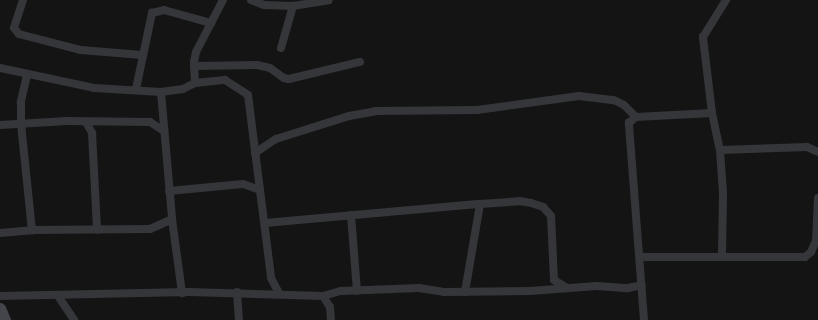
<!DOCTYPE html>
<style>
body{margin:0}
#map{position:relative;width:818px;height:320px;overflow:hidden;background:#141415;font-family:Raleway,sans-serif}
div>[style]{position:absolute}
.minor>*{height:8px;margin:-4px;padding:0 4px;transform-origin:4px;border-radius:4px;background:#35363a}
.secondary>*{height:11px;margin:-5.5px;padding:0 5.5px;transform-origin:5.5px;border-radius:5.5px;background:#43454a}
span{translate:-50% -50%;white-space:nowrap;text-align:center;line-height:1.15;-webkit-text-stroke:3.5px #0f0f10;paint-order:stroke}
</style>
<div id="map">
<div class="minor">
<div style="left:23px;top:0;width:29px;rotate:108deg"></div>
<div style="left:14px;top:28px;width:8px;rotate:50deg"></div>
<div style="left:19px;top:34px;width:64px;rotate:14.5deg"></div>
<div style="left:81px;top:50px;width:61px;rotate:4.7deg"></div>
<div style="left:251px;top:0;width:14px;rotate:21deg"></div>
<div style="left:264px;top:5px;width:29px;rotate:2deg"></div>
<div style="left:293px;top:6px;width:36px;rotate:-9deg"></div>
<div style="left:281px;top:48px;width:44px;rotate:-74.1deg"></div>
<div style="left:194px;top:66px;width:63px;rotate:-0.9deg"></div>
<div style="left:257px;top:65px;width:13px;rotate:13deg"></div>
<div style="left:270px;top:68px;width:17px;rotate:36deg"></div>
<div style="left:284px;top:78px;width:5px;rotate:11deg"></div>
<div style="left:289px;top:79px;width:73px;rotate:-13.5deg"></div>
<div style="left:0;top:68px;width:96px;rotate:12deg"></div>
<div style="left:94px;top:88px;width:67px;rotate:3.4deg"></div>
<div style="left:161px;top:92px;width:22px;rotate:-8deg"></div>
<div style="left:183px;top:89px;width:13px;rotate:-27deg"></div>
<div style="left:195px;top:83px;width:21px;rotate:-93deg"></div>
<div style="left:194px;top:62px;width:10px;rotate:-79deg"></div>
<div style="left:196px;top:52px;width:59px;rotate:-62.6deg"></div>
<div style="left:27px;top:75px;width:28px;rotate:103deg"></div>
<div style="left:21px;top:102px;width:22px;rotate:90deg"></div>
<div style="left:21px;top:124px;width:107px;rotate:84.1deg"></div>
<div style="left:195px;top:83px;width:30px;rotate:-6deg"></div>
<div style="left:225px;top:80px;width:27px;rotate:33deg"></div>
<div style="left:248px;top:95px;width:184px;rotate:82.8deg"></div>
<div style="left:271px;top:278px;width:17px;rotate:62deg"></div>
<div style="left:136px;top:89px;width:78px;rotate:-78.1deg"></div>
<div style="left:152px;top:13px;width:12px;rotate:-14deg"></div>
<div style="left:164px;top:10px;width:49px;rotate:15.5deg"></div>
<div style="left:161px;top:92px;width:127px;rotate:85deg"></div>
<div style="left:172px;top:219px;width:75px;rotate:82.3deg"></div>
<div style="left:712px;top:113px;width:38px;rotate:78deg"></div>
<div style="left:720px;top:150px;width:43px;rotate:86deg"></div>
<div style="left:723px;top:193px;width:63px;rotate:90.9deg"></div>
<div style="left:86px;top:122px;width:13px;rotate:61deg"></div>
<div style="left:92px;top:133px;width:97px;rotate:87deg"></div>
<div style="left:0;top:125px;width:67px;rotate:-3.4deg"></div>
<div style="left:67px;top:121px;width:83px;rotate:0.7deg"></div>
<div style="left:150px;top:122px;width:17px;rotate:33deg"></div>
<div style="left:720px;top:150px;width:87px;rotate:-2deg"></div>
<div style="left:807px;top:147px;width:12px;rotate:24deg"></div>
<div style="left:255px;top:153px;width:25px;rotate:-34deg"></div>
<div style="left:276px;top:139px;width:77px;rotate:-17.5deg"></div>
<div style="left:349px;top:116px;width:27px;rotate:-10deg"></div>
<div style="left:376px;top:111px;width:101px;rotate:-0.6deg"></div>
<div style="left:477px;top:110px;width:103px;rotate:-7.8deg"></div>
<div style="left:579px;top:96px;width:35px;rotate:7deg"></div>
<div style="left:614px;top:100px;width:11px;rotate:27deg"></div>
<div style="left:624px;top:105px;width:17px;rotate:45deg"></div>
<div style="left:169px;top:191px;width:74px;rotate:-5.4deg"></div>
<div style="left:243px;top:184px;width:18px;rotate:19deg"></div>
<div style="left:351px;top:215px;width:76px;rotate:85.5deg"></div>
<div style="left:265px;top:223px;width:216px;rotate:-5.1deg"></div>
<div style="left:480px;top:204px;width:39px;rotate:-4deg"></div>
<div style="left:519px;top:201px;width:12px;rotate:9deg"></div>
<div style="left:531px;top:203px;width:13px;rotate:18deg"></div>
<div style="left:543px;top:207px;width:12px;rotate:48deg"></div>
<div style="left:551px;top:216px;width:64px;rotate:87.3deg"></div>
<div style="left:554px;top:280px;width:15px;rotate:32deg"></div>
<div style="left:0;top:233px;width:32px;rotate:-5deg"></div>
<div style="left:32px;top:230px;width:118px;rotate:-0.5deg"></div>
<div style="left:150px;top:229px;width:24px;rotate:-24deg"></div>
<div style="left:641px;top:257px;width:164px"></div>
<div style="left:805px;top:257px;width:8px;rotate:-40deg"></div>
<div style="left:811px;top:252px;width:12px;rotate:-66deg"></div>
<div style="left:816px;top:241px;width:43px;rotate:-87.3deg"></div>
<div style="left:237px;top:292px;width:28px;rotate:86deg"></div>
<div style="left:465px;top:292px;width:89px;rotate:-80.3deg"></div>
<div style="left:0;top:296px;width:189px;rotate:-1.2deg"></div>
<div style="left:189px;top:292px;width:134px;rotate:1.7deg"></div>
<div style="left:323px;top:296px;width:13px;rotate:58deg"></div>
<div style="left:330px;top:307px;width:13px;rotate:86deg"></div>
<div style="left:58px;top:296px;width:29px;rotate:56deg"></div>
<div style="left:323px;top:296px;width:19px;rotate:-16deg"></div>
<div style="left:341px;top:291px;width:78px;rotate:-2.2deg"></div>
<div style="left:419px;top:288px;width:25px;rotate:9deg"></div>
<div style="left:444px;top:292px;width:86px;rotate:-0.7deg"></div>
<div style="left:530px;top:291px;width:67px;rotate:-4.3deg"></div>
<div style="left:597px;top:286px;width:31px;rotate:4deg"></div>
<div style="left:628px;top:288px;width:14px;rotate:-12deg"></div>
<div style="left:644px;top:320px;width:198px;rotate:-94.4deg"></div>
<div style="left:629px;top:123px;width:9px;rotate:-41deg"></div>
<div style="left:636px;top:117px;width:76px;rotate:-3deg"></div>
<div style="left:712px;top:113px;width:77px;rotate:-96.8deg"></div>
<div style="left:703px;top:37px;width:44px;rotate:-58.1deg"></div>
</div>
<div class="secondary">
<div style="left:0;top:308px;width:13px;rotate:67deg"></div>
</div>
</div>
